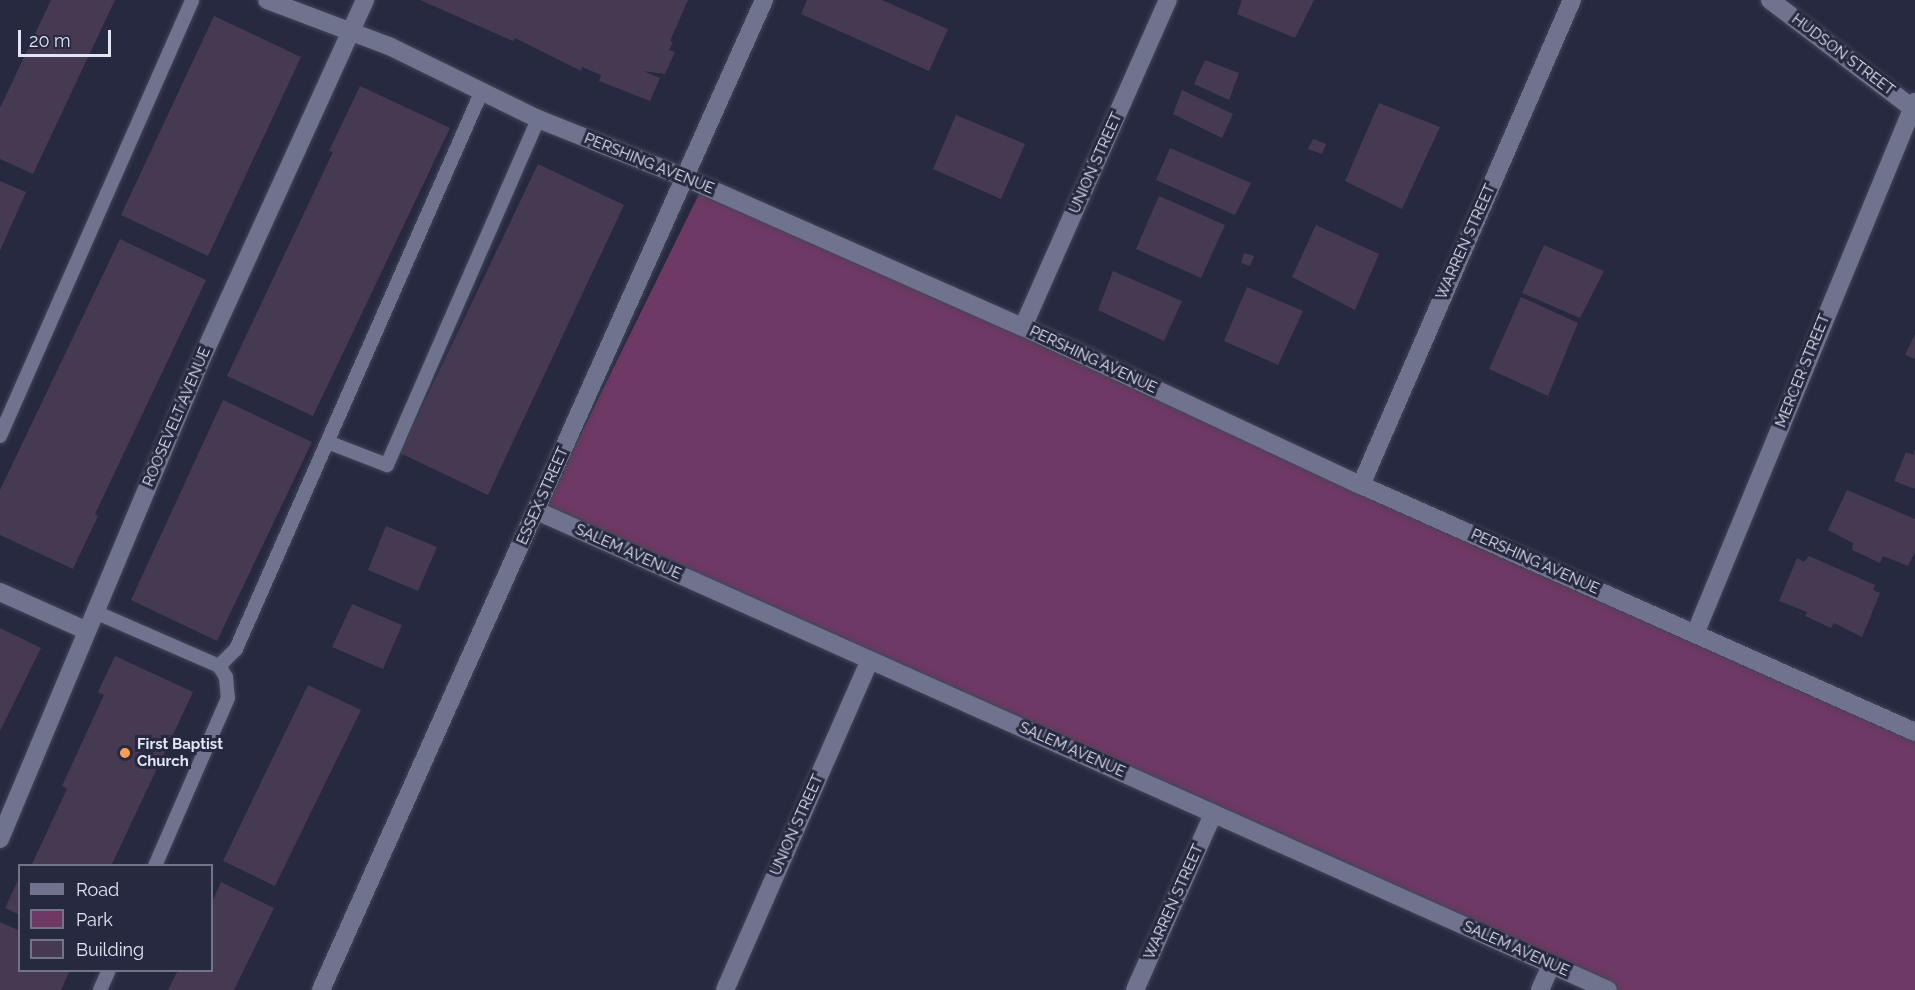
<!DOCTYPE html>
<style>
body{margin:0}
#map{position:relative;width:1915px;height:990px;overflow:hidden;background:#272941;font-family:Raleway,sans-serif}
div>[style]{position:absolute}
.green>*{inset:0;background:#6e3965}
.building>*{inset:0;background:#453a52}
.roads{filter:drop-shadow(0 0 2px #424558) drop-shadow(0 0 2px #424558)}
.lane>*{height:14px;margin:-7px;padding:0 7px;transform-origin:7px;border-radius:7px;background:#6f738e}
.street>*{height:18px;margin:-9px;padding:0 9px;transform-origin:9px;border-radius:9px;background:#6f738e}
.secondary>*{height:18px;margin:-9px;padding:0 9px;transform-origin:9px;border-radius:9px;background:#6f738e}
.dots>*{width:16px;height:16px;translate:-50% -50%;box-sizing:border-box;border:3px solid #272941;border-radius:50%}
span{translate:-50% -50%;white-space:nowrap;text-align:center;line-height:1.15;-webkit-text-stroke:6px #272941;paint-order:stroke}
.street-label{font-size:15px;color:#e2e5f4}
.poi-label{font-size:15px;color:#e2e5f4;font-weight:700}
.left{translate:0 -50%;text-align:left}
.legend{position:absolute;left:18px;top:864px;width:195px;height:108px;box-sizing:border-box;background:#272941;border:2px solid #727489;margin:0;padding:8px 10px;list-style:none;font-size:18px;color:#e2e5f4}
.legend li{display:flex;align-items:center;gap:12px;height:30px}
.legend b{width:30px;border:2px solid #727489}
.scale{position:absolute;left:18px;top:30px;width:93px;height:27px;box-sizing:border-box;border:3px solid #e2e5f4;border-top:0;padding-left:8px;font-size:18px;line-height:21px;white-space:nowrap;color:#e2e5f4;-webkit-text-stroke:4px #272941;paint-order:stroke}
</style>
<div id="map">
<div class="green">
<div style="clip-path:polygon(703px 186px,1915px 729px,1915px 990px,1590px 990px,540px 517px)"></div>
</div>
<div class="building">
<div style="clip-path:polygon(51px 0,115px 0,33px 174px,0 159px,0 108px)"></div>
<div style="clip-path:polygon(420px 0,688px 0,670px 41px,673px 42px,669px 50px,675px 52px,665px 74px,643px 71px,660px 78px,650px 101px,599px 81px,601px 75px,582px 67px,581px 71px,515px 38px,513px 41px)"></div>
<div style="clip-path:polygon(807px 0,882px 0,948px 29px,929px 71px,801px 14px)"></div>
<div style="clip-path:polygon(1242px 0,1314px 0,1295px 38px,1237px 14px)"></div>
<div style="clip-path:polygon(214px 16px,301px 57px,208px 256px,121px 215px)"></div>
<div style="clip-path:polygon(1205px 60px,1239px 73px,1229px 100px,1194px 84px)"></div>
<div style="clip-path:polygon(360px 86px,450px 128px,313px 416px,227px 376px,333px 152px,329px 151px)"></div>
<div style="clip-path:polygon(1182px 90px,1233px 114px,1222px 138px,1173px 114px)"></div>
<div style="clip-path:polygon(1379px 103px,1440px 127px,1402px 209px,1345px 181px)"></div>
<div style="clip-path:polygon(956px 115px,1025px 144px,1001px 199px,933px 169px)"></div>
<div style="clip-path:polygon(1313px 139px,1326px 144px,1322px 154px,1308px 149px)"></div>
<div style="clip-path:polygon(1170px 148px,1251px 183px,1235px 215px,1156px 180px)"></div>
<div style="clip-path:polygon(538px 164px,624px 205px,488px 495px,400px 453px)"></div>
<div style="clip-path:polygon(0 181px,26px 192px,0 251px)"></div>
<div style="clip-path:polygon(1159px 196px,1225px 225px,1201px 278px,1136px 249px)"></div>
<div style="clip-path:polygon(1316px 225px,1379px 254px,1355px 310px,1292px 277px)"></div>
<div style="clip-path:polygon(120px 239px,206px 280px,95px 514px,98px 516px,73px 569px,0 535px,0 490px)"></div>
<div style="clip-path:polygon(1544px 245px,1604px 271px,1580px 318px,1522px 293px)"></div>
<div style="clip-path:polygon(1244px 253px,1254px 256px,1250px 266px,1241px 263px)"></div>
<div style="clip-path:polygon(1113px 271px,1182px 301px,1164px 341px,1098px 310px)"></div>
<div style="clip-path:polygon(1247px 287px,1303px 311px,1278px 365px,1224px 341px)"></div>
<div style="clip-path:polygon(1521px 297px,1578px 323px,1548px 396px,1489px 369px)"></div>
<div style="clip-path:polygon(1915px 334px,1915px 359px,1905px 355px)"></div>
<div style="clip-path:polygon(223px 400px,312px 442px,217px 641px,131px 600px)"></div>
<div style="clip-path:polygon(1915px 449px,1915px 489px,1894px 481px,1906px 452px,1913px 455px)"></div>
<div style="clip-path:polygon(1847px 490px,1915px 519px,1915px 552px,1908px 566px,1883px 556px,1880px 563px,1852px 550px,1853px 543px,1828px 530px)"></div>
<div style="clip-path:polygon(386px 526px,437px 547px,418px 591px,368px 570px)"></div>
<div style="clip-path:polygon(1809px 556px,1875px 585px,1873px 590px,1880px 593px,1862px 637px,1834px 623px,1831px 628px,1805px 616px,1807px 612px,1779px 601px,1797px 558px,1804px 562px)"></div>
<div style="clip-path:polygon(352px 604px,402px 625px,383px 669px,332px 647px)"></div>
<div style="clip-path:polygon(0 628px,41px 648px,0 731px)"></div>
<div style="clip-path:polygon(115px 656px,193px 692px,111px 866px,31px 866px,67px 789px,62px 786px,104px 695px,98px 692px)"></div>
<div style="clip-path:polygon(308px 685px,361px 710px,275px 886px,223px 861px)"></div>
<div style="clip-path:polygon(20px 876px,20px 915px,5px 908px)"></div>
<div style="clip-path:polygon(221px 882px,274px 908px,234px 990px,168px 990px,178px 970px,212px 970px,212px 902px)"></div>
<div style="clip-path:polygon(0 922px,20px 931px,20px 970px,70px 970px,61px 990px,0 990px)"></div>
</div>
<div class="roads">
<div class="lane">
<div style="left:0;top:436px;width:476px;rotate:-66.2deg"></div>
<div style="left:330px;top:443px;width:61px;rotate:21.1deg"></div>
<div style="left:387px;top:465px;width:378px;rotate:-66.4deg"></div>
<div style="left:95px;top:612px;width:135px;rotate:23.5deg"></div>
<div style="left:219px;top:666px;width:13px;rotate:58deg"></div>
<div style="left:226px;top:677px;width:21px;rotate:85deg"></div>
<div style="left:228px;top:698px;width:183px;rotate:113.5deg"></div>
<div style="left:219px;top:666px;width:24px;rotate:-45deg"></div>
<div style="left:236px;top:649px;width:608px;rotate:-66.22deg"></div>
<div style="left:100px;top:990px;width:22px;rotate:-66deg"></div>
</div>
<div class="street">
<div style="left:267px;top:0;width:130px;rotate:20.7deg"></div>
<div style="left:389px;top:46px;width:166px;rotate:26.1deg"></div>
<div style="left:538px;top:119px;width:159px;rotate:21.7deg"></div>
<div style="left:686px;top:178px;width:368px;rotate:23.9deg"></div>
<div style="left:1023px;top:327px;width:373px;rotate:25.1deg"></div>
<div style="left:1361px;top:485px;width:607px;rotate:24.03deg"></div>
<div style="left:1770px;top:0;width:182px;rotate:37.2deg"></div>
<div style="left:1023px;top:327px;width:358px;rotate:-66.1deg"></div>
<div style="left:1361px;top:485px;width:529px;rotate:-66.49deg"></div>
<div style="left:537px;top:511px;width:1173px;rotate:24.1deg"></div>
<div style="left:0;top:592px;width:95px;rotate:24.1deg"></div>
<div style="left:1695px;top:634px;width:576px;rotate:-67.53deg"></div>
<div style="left:321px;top:990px;width:1085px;rotate:-65.89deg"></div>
<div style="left:725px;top:990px;width:360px;rotate:-66.3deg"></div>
<div style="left:1135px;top:990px;width:193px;rotate:-66.1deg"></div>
<div style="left:1540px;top:990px;width:27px;rotate:-66deg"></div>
</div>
<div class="secondary">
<div style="left:0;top:839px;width:519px;rotate:-67.24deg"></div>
<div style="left:201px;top:360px;width:396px;rotate:-65.5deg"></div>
</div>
</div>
<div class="dots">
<div style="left:125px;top:753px;background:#fc9d54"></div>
</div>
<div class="street-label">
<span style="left:1843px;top:55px;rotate:37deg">HUDSON STREET</span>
<span style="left:1096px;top:163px;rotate:-66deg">UNION STREET</span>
<span style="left:649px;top:164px;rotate:22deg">PERSHING AVENUE</span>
<span style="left:1466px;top:242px;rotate:-66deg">WARREN STREET</span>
<span style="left:1093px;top:360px;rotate:25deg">PERSHING AVENUE</span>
<span style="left:1803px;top:371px;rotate:-68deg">MERCER STREET</span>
<span style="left:177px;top:417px;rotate:-67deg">ROOSEVELT AVENUE</span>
<span style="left:543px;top:496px;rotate:-66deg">ESSEX STREET</span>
<span style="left:628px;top:552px;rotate:24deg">SALEM AVENUE</span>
<span style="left:1535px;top:562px;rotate:24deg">PERSHING AVENUE</span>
<span style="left:1072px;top:750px;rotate:24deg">SALEM AVENUE</span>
<span style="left:797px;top:825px;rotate:-66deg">UNION STREET</span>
<span style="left:1174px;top:902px;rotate:-66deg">WARREN STREET</span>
<span style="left:1516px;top:949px;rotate:24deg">SALEM AVENUE</span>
</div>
<div class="poi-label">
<span class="left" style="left:137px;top:753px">First Baptist<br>Church</span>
</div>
<ul class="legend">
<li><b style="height:8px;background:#6f738e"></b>Road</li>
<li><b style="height:16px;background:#6e3965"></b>Park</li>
<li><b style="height:16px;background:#453a52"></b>Building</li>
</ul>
<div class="scale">20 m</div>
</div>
